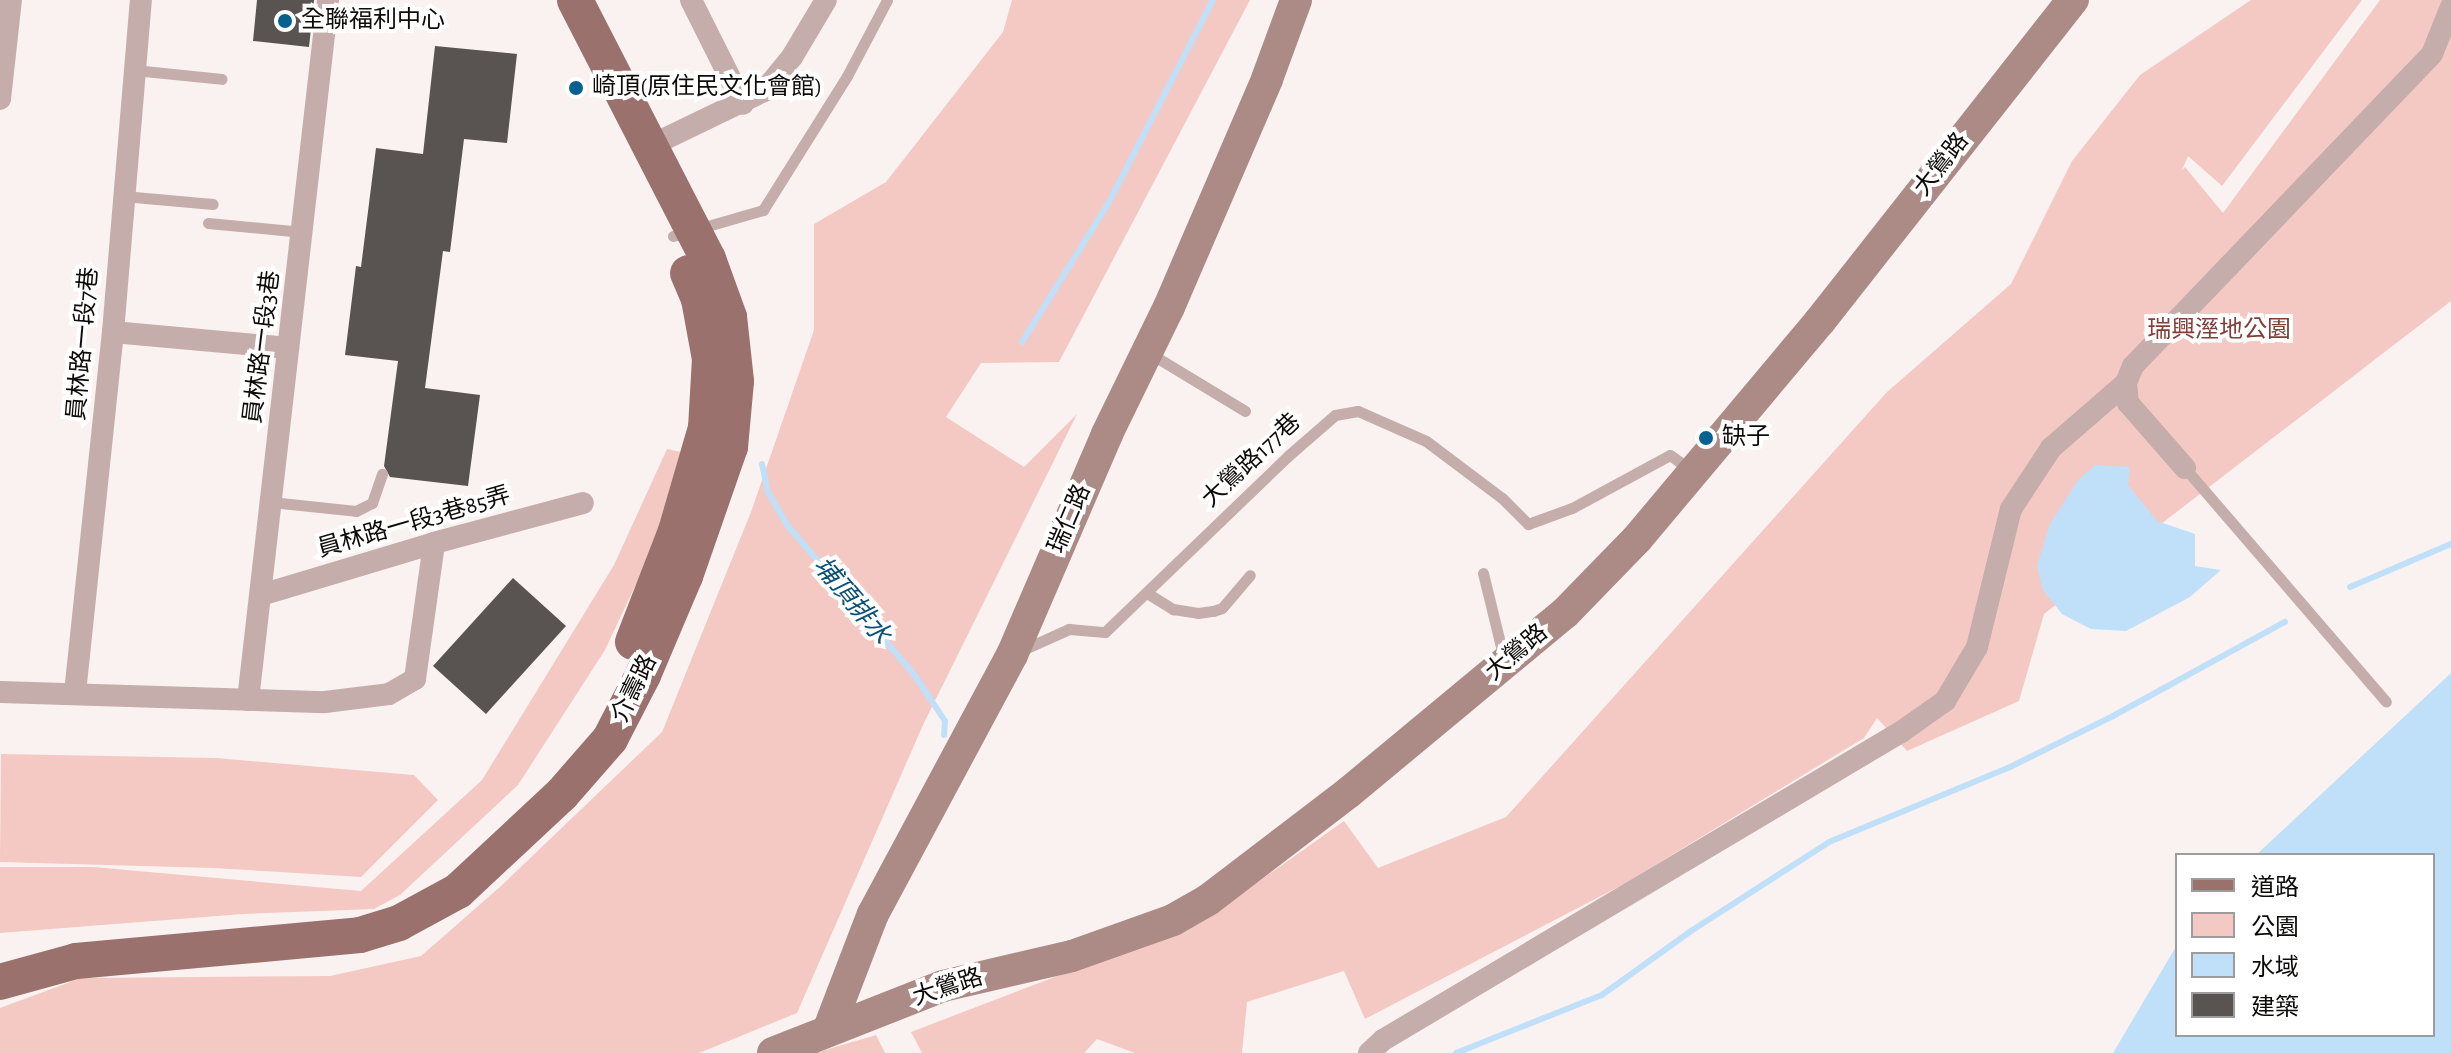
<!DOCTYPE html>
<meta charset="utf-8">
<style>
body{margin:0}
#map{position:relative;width:2451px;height:1053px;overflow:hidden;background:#faf2f1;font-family:"Alegreya Sans","Noto Sans TC",sans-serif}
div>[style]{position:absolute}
.green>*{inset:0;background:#f4c9c3}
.water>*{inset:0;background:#c0e0f9}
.stream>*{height:6px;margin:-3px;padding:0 3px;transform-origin:3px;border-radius:3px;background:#c0e0f9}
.building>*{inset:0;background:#595352}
.lane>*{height:11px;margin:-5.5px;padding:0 5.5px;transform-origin:5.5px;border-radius:5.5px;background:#c4adaa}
.street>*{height:22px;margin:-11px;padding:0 11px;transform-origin:11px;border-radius:11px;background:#c4adaa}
.secondary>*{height:32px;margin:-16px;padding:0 16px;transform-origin:16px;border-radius:16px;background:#ac8a86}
.primary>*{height:36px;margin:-18px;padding:0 18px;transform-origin:18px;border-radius:18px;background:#9a716d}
.dots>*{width:22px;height:22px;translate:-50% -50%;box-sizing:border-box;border:4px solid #fff;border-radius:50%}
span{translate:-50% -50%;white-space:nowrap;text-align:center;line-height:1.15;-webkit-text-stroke:8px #fff;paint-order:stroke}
.poi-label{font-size:24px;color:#0d0b0a}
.left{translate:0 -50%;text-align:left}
.street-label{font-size:24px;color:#0d0b0a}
.park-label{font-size:24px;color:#803f39}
.water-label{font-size:26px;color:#0b5077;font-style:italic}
.legend{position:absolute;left:2175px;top:853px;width:260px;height:184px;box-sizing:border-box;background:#fff;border:2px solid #9e9d9d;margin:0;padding:10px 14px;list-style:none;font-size:24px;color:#0d0b0a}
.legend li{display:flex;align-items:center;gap:16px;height:40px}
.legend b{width:40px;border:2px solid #9e9d9d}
</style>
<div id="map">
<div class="green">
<div style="clip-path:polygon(1012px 0,1250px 0,1059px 362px,981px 363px,946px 417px,1024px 467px,1077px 414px,923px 725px,797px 1013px,699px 1053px,0 1053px,0 1008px,81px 978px,330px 976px,421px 956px,501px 886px,662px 732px,751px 512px,814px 330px,814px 224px,886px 182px,1003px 32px)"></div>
<div style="clip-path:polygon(2251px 0,2362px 0,2222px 186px,2188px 156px,2182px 170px,2185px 167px,2223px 213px,2380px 0,2451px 0,2451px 301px,2044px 614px,2019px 701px,1907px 751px,1877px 718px,1864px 738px,1624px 884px,1365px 1019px,1344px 971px,1247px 1002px,1242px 1053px,1135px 1053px,1097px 1039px,1084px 1053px,922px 1053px,911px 1032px,1052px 978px,1231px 901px,1344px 821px,1378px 868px,1506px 817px,1887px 392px,2011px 284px,2072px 161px,2140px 75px)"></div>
<div style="clip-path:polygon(667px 449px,686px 453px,660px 533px,605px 650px,518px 785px,400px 895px,374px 909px,243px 914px,0 933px,0 867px,93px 867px,361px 891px,482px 780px,614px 565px)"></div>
<div style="clip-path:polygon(1px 754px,216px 758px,414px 775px,438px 800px,361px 877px,213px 868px,0 862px)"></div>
<div style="clip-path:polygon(876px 1035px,885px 1053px,815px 1053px)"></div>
</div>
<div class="water">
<div style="clip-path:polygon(2095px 465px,2130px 467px,2128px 485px,2157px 521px,2195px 534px,2195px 566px,2221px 570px,2190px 597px,2126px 631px,2091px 629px,2062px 614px,2043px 590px,2037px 566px,2050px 524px,2078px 480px)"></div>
<div style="clip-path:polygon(2451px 673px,2451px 1053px,2113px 1053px,2177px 945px,2177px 1035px,2433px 1035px,2433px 855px,2256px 855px)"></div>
</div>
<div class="stream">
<div style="left:1022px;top:342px;width:163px;rotate:-58.1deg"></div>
<div style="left:1108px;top:204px;width:229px;rotate:-62.8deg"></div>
<div style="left:762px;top:464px;width:29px;rotate:78deg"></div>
<div style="left:768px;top:492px;width:39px;rotate:60deg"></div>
<div style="left:788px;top:526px;width:197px;rotate:49.7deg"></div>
<div style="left:915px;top:676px;width:54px;rotate:56.3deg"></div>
<div style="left:945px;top:721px;width:14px;rotate:94deg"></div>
<div style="left:2350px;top:587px;width:110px;rotate:-23.1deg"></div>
<div style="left:1456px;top:1053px;width:157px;rotate:-21.7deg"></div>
<div style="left:1602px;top:995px;width:110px;rotate:-35.7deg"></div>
<div style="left:1691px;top:931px;width:164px;rotate:-32.8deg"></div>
<div style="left:1829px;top:842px;width:196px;rotate:-22.5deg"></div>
<div style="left:2010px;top:767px;width:115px;rotate:-26.3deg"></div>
<div style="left:2113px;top:716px;width:196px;rotate:-28.7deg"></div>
</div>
<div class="building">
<div style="clip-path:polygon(257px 0,314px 0,309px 47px,253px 41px)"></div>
<div style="clip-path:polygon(435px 46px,517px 54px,507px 143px,464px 139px,450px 252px,443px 251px,425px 388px,480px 395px,468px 486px,390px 477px,384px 466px,398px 361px,345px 355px,356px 266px,361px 267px,376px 148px,423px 154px)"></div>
<div style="clip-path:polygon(513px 578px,566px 626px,486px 714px,433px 666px)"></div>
</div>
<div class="lane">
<div style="left:134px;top:70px;width:88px;rotate:5.8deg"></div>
<div style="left:123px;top:196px;width:90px;rotate:5.1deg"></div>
<div style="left:208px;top:223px;width:95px;rotate:5.4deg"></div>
<div style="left:673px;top:236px;width:94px;rotate:-16.1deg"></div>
<div style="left:763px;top:210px;width:158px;rotate:-57.9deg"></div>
<div style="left:847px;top:76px;width:86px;rotate:-62.2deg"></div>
<div style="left:1151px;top:354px;width:110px;rotate:31.2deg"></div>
<div style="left:2185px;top:468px;width:308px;rotate:49.3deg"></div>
<div style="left:271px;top:502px;width:85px;rotate:6deg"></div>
<div style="left:356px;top:511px;width:18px;rotate:-27deg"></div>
<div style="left:372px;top:503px;width:31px;rotate:-71deg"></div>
<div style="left:1483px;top:573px;width:89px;rotate:76.3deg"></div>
<div style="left:1147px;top:593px;width:31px;rotate:32deg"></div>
<div style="left:1173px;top:609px;width:25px;rotate:9deg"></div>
<div style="left:1198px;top:613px;width:15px;rotate:-8deg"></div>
<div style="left:1213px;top:611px;width:9px;rotate:-18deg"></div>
<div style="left:1222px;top:608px;width:43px;rotate:-49.7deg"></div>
<div style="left:1020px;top:651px;width:54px;rotate:-24.2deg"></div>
<div style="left:1069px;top:629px;width:36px;rotate:5deg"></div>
<div style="left:1105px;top:632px;width:255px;rotate:-43.9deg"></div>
<div style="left:1289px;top:455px;width:61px;rotate:-41deg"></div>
<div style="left:1335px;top:415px;width:23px;rotate:-10deg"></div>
<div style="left:1358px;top:411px;width:74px;rotate:23.8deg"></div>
<div style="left:1426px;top:441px;width:95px;rotate:36.9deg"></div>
<div style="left:1502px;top:498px;width:37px;rotate:45deg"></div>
<div style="left:1528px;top:524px;width:47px;rotate:-20deg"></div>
<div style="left:1572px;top:508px;width:111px;rotate:-28.4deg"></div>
<div style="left:1670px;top:455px;width:26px;rotate:36deg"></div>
</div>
<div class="street">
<div style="left:691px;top:0;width:116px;rotate:63.4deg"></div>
<div style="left:0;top:99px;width:100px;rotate:-83.7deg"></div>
<div style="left:648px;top:147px;width:129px;rotate:-25.8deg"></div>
<div style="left:764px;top:91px;width:44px;rotate:-50.5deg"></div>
<div style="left:792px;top:57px;width:66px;rotate:-59.2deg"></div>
<div style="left:113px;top:332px;width:176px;rotate:5.2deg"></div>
<div style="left:2185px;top:468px;width:86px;rotate:-131.2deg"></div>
<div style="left:2128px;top:403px;width:20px;rotate:-96deg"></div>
<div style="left:2126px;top:383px;width:18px;rotate:-68deg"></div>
<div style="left:2133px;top:366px;width:432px;rotate:-46.2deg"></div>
<div style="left:2432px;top:54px;width:51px;rotate:-68deg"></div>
<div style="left:261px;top:595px;width:181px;rotate:-16.7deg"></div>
<div style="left:434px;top:543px;width:154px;rotate:-15deg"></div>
<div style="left:0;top:692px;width:325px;rotate:1.8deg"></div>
<div style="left:325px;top:702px;width:64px;rotate:-7.1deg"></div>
<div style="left:389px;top:694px;width:30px;rotate:-30deg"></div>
<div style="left:415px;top:679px;width:137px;rotate:-82deg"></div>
<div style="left:75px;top:693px;width:363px;rotate:-84deg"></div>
<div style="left:113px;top:332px;width:333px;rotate:-85.2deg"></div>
<div style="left:248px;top:700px;width:705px;rotate:-83.48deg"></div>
<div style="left:1369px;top:1053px;width:19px;rotate:-43deg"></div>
<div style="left:1383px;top:1040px;width:603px;rotate:-30.74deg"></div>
<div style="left:1901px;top:732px;width:54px;rotate:-35.2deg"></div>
<div style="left:1945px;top:701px;width:63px;rotate:-59.3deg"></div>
<div style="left:1977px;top:647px;width:142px;rotate:-76.2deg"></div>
<div style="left:2011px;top:509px;width:73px;rotate:-56.7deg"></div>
<div style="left:2051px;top:448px;width:99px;rotate:-40.9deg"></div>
</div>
<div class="secondary">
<div style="left:828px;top:1031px;width:125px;rotate:-69deg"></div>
<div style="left:873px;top:914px;width:294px;rotate:-61.8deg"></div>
<div style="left:1012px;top:655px;width:241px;rotate:-66.7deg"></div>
<div style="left:1107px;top:434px;width:141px;rotate:-64deg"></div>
<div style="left:1169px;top:307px;width:248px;rotate:-66.7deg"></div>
<div style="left:1267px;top:79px;width:84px;rotate:-69.8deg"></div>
<div style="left:773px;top:1053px;width:183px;rotate:-21.5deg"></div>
<div style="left:943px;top:986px;width:132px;rotate:-13.1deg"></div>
<div style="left:1072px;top:956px;width:107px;rotate:-19.6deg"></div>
<div style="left:1173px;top:920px;width:40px;rotate:-29.7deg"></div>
<div style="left:1208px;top:900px;width:176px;rotate:-37.4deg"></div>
<div style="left:1348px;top:793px;width:282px;rotate:-39.7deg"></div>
<div style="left:1565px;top:613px;width:103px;rotate:-45.8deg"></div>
<div style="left:1637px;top:539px;width:285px;rotate:-50deg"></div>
<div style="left:1820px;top:321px;width:409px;rotate:-51.8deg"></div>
</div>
<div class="primary">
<div style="left:633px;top:642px;width:119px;rotate:-68.8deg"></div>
<div style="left:676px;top:531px;width:107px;rotate:-73.8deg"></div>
<div style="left:706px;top:428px;width:69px;rotate:-86.7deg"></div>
<div style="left:710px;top:359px;width:61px;rotate:-100.4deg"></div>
<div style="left:699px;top:299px;width:28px;rotate:-113deg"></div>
<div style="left:0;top:982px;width:79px;rotate:-15.4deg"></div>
<div style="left:76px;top:961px;width:285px;rotate:-5.2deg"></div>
<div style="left:360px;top:935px;width:41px;rotate:-17.1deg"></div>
<div style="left:399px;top:923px;width:67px;rotate:-28.5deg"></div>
<div style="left:458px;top:891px;width:142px;rotate:-43deg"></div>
<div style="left:562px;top:794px;width:73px;rotate:-48.9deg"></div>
<div style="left:610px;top:739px;width:72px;rotate:-62.7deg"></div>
<div style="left:643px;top:675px;width:108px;rotate:-67deg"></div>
<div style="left:685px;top:576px;width:137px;rotate:-70.8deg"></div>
<div style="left:730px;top:447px;width:66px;rotate:-84.8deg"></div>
<div style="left:736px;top:381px;width:64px;rotate:-96.2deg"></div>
<div style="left:729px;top:317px;width:62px;rotate:-109.9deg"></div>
<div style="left:708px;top:259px;width:291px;rotate:-117.2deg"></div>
</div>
<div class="dots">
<div style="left:285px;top:21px;background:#066191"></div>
<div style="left:576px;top:88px;background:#066191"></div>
<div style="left:1706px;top:438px;background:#066191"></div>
</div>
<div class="poi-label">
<span class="left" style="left:301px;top:21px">全聯福利中心</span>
<span class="left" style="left:592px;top:88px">崎頂(原住民文化會館)</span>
<span class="left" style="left:1722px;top:438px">缺子</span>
</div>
<div class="street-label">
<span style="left:1942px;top:165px;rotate:-52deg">大鶯路</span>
<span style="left:84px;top:344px;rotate:-85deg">員林路一段7巷</span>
<span style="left:263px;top:347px;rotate:-83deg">員林路一段3巷</span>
<span style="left:1252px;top:461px;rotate:-43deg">大鶯路177巷</span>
<span style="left:1070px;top:519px;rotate:-67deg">瑞仁路</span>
<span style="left:414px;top:523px;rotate:-16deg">員林路一段3巷85弄</span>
<span style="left:1517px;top:653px;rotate:-40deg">大鶯路</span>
<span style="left:635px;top:689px;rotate:-64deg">介壽路</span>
<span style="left:948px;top:988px;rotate:-18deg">大鶯路</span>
</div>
<div class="park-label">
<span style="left:2219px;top:331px">瑞興溼地公園</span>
</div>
<div class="water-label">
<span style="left:851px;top:601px;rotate:50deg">埔頂排水</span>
</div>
<ul class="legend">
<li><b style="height:10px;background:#9a716d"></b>道路</li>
<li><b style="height:22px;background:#f4c9c3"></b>公園</li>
<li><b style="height:22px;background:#c0e0f9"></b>水域</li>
<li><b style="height:22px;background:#595352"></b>建築</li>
</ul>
</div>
